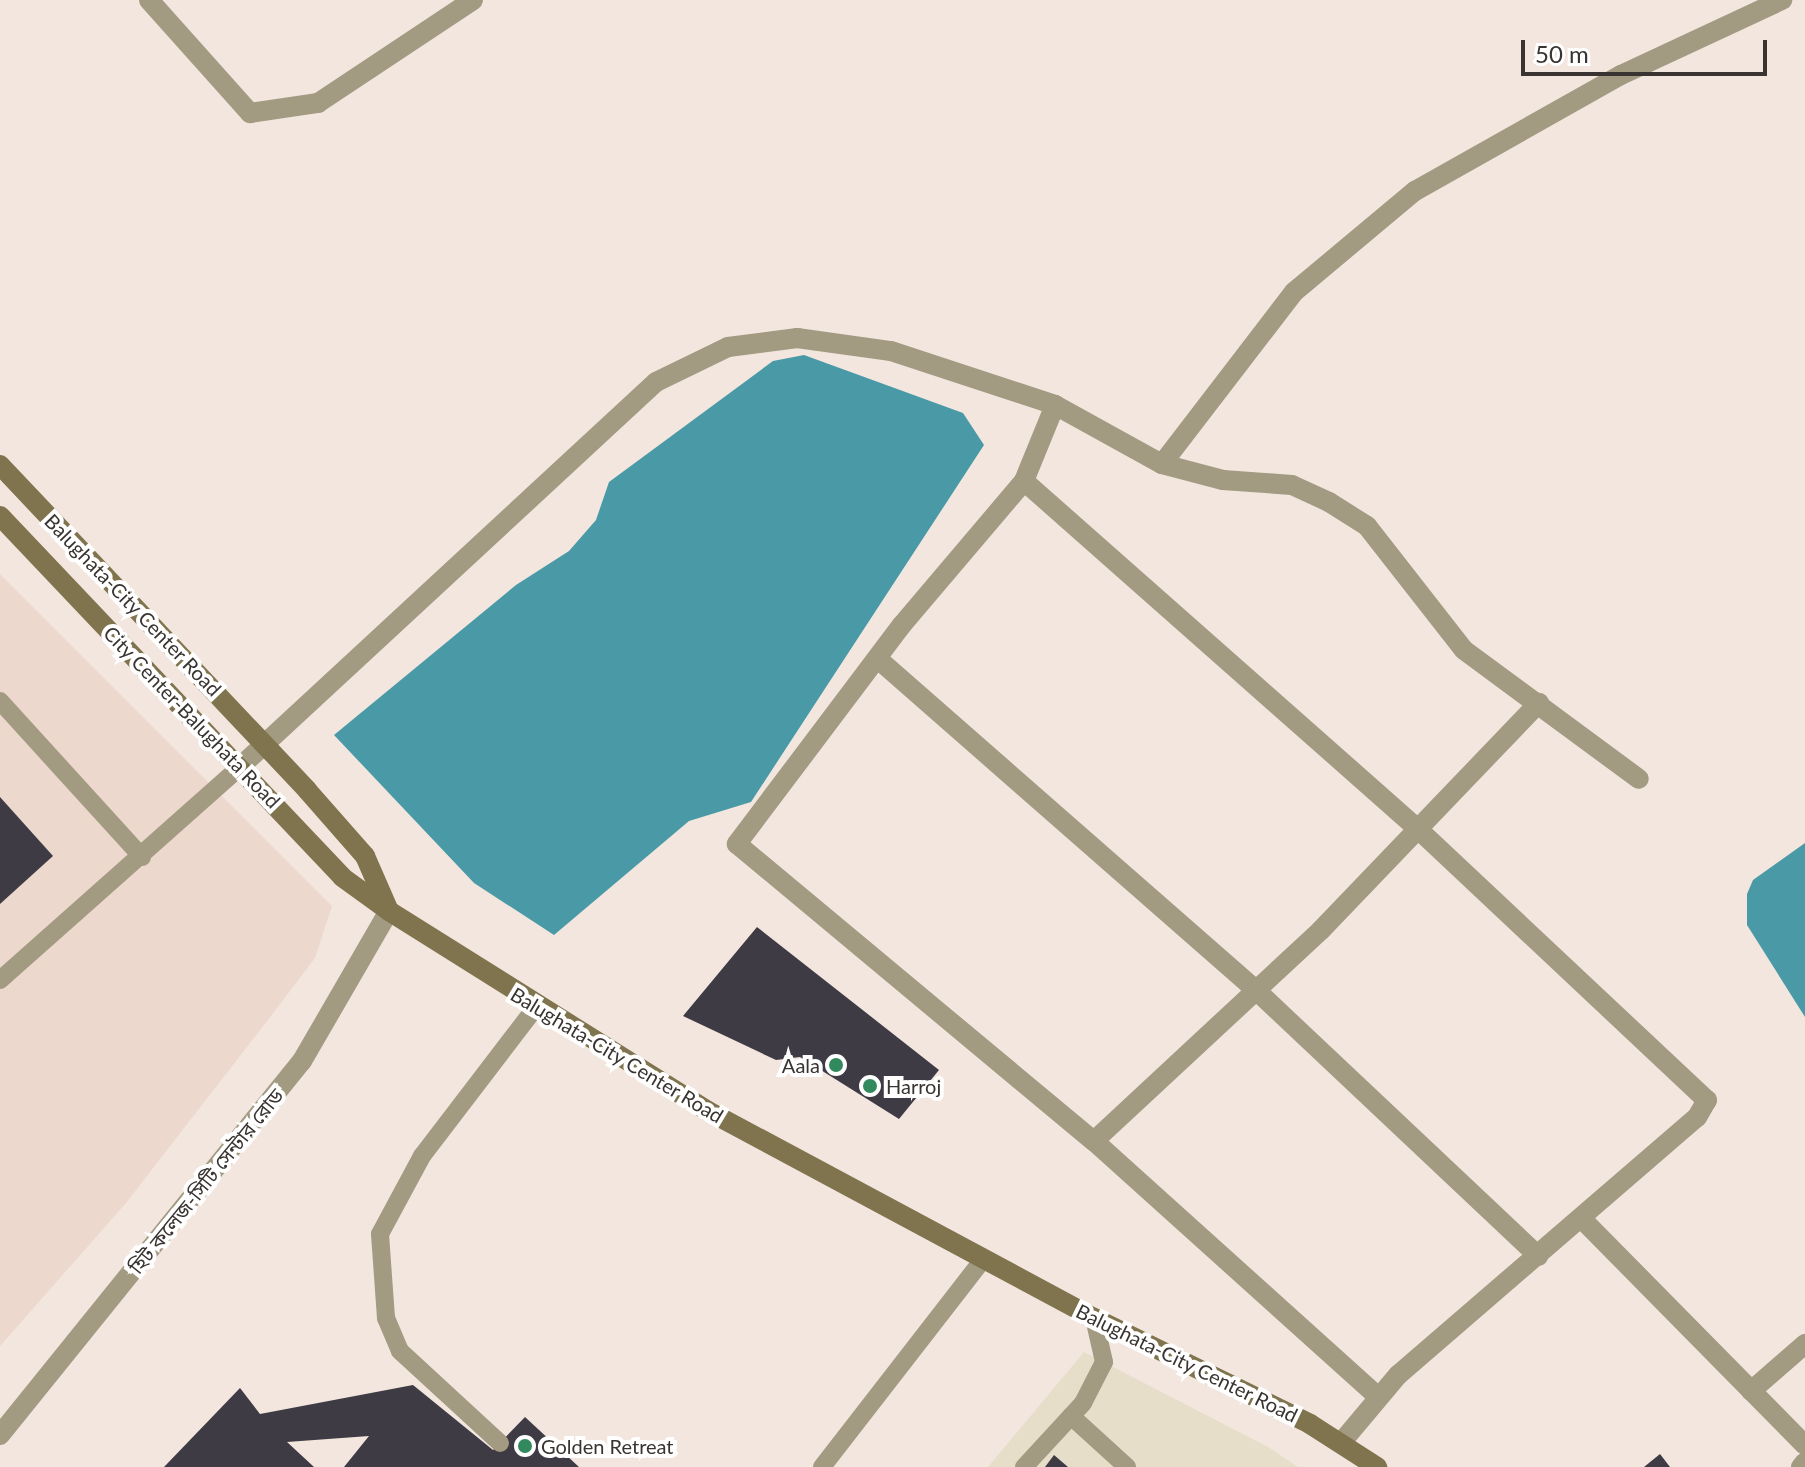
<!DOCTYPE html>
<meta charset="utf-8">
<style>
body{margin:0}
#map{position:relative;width:1805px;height:1467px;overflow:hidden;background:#f2e6de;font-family:Lato,"Noto Sans Bengali",sans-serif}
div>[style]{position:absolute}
.commercial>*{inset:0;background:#e6dec9}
.built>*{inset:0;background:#ecd8cd}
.water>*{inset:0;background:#499aa6}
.building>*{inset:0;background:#3f3b45}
.service>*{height:18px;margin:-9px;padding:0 9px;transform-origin:9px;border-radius:9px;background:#a29a81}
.minor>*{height:20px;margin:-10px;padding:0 10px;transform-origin:10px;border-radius:10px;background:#a29a81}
.tertiary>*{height:20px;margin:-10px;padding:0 10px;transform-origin:10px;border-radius:10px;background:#a29a81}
.secondary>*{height:20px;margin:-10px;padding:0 10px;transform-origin:10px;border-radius:10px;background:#80744f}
.dots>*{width:22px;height:22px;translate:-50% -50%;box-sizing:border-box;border:4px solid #fff;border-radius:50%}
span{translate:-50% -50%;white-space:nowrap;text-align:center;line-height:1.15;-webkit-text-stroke:8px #fff;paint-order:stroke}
.street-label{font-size:20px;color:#393431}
.poi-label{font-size:20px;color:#393431}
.right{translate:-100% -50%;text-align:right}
.left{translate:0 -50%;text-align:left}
.scale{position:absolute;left:1521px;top:40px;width:246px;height:36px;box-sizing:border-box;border:4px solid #393431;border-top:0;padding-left:10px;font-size:24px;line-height:28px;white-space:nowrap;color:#393431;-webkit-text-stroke:6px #fff;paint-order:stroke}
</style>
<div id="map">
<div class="commercial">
<div style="clip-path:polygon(1084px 1352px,1268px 1447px,1298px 1467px,988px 1467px)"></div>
</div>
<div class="built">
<div style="clip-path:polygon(0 574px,332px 906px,315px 958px,271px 1016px,126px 1203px,0 1346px)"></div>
</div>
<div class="water">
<div style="clip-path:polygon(804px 355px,963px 413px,984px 445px,751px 802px,689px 821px,554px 935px,474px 883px,334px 735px,516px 585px,569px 551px,596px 520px,609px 482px,773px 361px)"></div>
<div style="clip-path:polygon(1805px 843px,1805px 1017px,1747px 925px,1747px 894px,1753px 880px)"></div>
</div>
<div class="building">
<div style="clip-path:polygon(0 797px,53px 856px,0 904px)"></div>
<div style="clip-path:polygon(757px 927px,939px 1070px,899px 1119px,800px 1057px,776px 1060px,683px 1016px)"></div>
<div style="clip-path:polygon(413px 1385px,493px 1450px,525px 1417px,579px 1467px,344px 1467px,369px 1436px,287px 1442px,314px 1467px,164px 1467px,240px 1388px,260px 1414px)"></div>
<div style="clip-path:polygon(1660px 1454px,1670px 1467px,1644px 1467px)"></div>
<div style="clip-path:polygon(1054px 1455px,1068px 1467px,1045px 1467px)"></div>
</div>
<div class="service">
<div style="left:0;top:701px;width:211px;rotate:47.7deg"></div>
<div style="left:0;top:980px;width:322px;rotate:-41.6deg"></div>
<div style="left:1071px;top:1416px;width:76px;rotate:42.3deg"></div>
<div style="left:500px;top:1443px;width:136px;rotate:-137.4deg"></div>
<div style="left:400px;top:1351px;width:36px;rotate:-113deg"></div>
<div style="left:386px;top:1318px;width:84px;rotate:-94.1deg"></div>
<div style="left:380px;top:1234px;width:89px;rotate:-61.7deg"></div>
<div style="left:422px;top:1156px;width:188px;rotate:-52.6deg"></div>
<div style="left:822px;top:1467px;width:264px;rotate:-52.2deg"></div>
<div style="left:1024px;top:1467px;width:87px;rotate:-47.3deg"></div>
<div style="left:1083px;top:1403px;width:46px;rotate:-62.9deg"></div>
<div style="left:1104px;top:1362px;width:45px;rotate:-102.8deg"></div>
</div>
<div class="minor">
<div style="left:149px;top:0;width:152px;rotate:48.2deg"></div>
<div style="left:250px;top:113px;width:69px;rotate:-8.4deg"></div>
<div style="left:318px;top:103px;width:186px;rotate:-33.6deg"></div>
<div style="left:1055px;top:405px;width:82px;rotate:112.2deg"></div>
<div style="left:1024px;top:481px;width:190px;rotate:130.3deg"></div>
<div style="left:901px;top:626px;width:273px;rotate:127deg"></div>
<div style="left:737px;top:844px;width:464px;rotate:39.8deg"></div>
<div style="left:1094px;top:1141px;width:382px;rotate:42deg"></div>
<div style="left:1162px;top:464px;width:217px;rotate:-52.5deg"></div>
<div style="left:1294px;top:292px;width:158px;rotate:-39.9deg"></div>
<div style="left:1415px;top:191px;width:236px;rotate:-29.4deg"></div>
<div style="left:1621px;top:75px;width:178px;rotate:-25deg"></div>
<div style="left:1024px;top:481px;width:527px;rotate:41.46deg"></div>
<div style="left:1419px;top:830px;width:395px;rotate:43.2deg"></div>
<div style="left:1707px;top:1100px;width:20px;rotate:120deg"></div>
<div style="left:1697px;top:1117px;width:395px;rotate:139.2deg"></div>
<div style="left:1398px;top:1375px;width:81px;rotate:130deg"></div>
<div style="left:878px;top:659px;width:505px;rotate:41.23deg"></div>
<div style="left:1258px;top:992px;width:385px;rotate:43.3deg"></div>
<div style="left:241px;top:766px;width:565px;rotate:-42.78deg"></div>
<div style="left:656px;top:382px;width:80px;rotate:-25.9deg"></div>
<div style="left:728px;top:347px;width:70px;rotate:-7.4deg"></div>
<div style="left:797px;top:338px;width:95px;rotate:7.9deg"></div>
<div style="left:891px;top:351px;width:173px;rotate:18.2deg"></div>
<div style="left:1055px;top:405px;width:122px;rotate:28.9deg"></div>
<div style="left:1162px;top:464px;width:63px;rotate:14.7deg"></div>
<div style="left:1223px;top:480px;width:69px;rotate:4.1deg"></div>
<div style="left:1292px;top:485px;width:41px;rotate:24.7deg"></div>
<div style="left:1329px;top:502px;width:45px;rotate:32.3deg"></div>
<div style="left:1367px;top:526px;width:157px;rotate:52deg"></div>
<div style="left:1464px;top:650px;width:217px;rotate:36.4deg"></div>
<div style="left:1094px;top:1141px;width:310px;rotate:-42.9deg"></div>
<div style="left:1321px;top:930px;width:315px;rotate:-46.2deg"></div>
<div style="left:1582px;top:1219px;width:317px;rotate:45.4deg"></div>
<div style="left:1751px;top:1391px;width:72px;rotate:-41deg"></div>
<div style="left:1801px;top:1467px;width:6px;rotate:-51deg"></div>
</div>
<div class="tertiary">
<div style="left:0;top:1435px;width:481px;rotate:-51.1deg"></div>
<div style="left:302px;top:1061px;width:173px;rotate:-59.9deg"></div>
</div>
<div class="secondary">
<div style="left:0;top:465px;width:447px;rotate:46.6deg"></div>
<div style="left:307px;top:790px;width:88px;rotate:48.7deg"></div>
<div style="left:365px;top:856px;width:60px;rotate:66.4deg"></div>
<div style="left:0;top:516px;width:497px;rotate:46.5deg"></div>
<div style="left:342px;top:877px;width:58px;rotate:35.9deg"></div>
<div style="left:389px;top:911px;width:377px;rotate:32.1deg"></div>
<div style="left:708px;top:1111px;width:438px;rotate:28.2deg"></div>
<div style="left:1094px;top:1318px;width:241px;rotate:26.1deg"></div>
<div style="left:1310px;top:1424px;width:80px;rotate:32.7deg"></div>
</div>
<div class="dots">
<div style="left:836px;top:1065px;background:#32895e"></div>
<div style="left:870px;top:1086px;background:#32895e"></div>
<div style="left:525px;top:1446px;background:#32895e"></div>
</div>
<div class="street-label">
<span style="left:133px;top:605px;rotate:46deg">Balughata-City Center Road</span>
<span style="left:192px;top:717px;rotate:46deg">City Center-Balughata Road</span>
<span style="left:617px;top:1055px;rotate:31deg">Balughata-City Center Road</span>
<span style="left:206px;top:1181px;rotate:-51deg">হিট কলেজ-সিটি সেন্টার রোড</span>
<span style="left:1187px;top:1363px;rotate:26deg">Balughata-City Center Road</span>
</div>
<div class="poi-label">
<span class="right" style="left:820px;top:1065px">Aala</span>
<span class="left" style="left:886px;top:1086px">Harroj</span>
<span class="left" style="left:541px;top:1446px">Golden Retreat</span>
</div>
<div class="scale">50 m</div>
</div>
